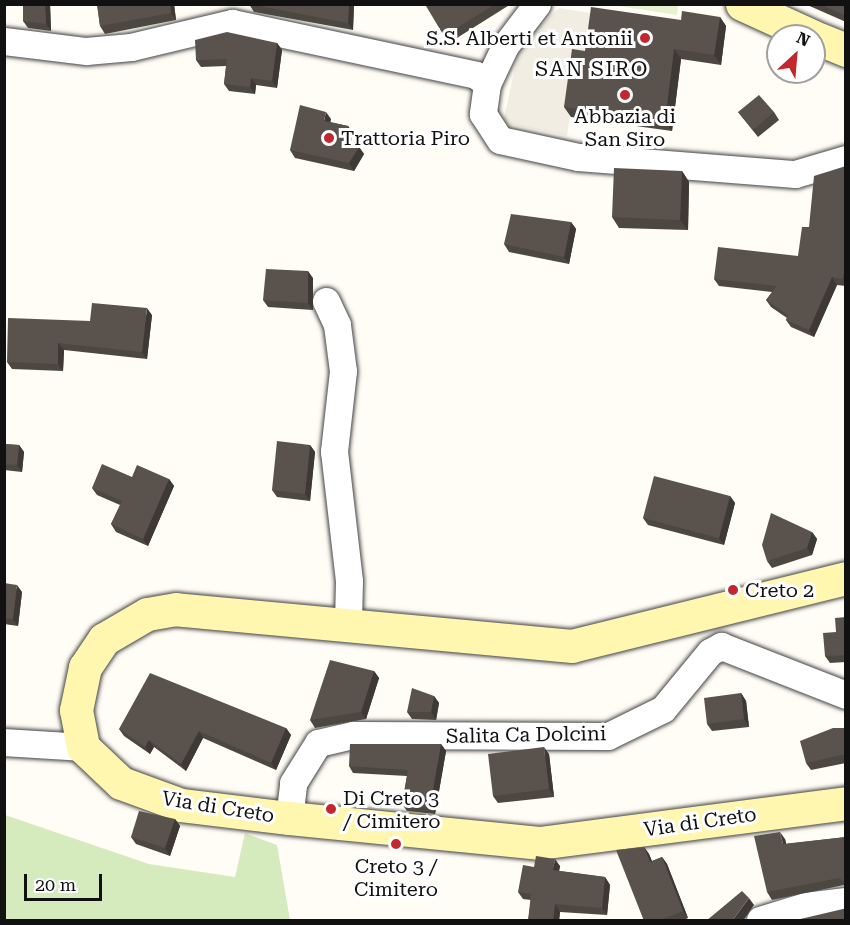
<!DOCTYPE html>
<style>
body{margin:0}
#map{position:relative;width:850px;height:925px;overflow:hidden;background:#fffdf5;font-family:"Roboto Serif",serif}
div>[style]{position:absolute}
.green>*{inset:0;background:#d5ebbd}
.pitch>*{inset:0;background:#e6f2cf}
.plaza>*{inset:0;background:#f1ede2}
.roads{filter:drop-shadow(0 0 2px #444) drop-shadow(0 0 2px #444)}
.minor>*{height:27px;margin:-13.5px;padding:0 13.5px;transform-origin:13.5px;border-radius:13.5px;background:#fff}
.secondary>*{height:33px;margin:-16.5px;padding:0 16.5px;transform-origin:16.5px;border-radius:16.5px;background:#fff6b0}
.wall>*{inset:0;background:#4d4742}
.shaded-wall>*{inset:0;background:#3f3936}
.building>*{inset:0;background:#5a524d}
.dots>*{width:16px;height:16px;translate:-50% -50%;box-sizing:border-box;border:3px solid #fff;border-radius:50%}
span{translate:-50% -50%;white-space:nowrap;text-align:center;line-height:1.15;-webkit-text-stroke:6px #fff;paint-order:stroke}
.poi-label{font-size:20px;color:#111}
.right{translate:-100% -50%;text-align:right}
.left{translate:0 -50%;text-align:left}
.street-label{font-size:20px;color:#111}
.neighbourhood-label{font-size:21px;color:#111;letter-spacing:1.5px}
.frame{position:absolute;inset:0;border:6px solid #111;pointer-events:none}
.north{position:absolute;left:766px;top:24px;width:60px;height:60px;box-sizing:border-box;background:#fff;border:2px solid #a0a0a0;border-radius:50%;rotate:26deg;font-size:16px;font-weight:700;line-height:24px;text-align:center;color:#111}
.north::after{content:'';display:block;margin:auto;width:21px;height:27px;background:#c4262e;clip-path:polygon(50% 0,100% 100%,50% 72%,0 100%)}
.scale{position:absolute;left:24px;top:874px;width:78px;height:27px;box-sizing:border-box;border:3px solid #111;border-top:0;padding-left:8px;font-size:18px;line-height:21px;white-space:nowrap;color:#111;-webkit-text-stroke:4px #fff;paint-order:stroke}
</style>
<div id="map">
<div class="green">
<div style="clip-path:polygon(5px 815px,149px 864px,235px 877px,245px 833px,277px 845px,290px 920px,5px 920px)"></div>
</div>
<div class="pitch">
<div style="clip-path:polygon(612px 5px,678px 4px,678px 5px,677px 15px)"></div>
</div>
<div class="plaza">
<div style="clip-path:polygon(559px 8px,596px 14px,591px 59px,578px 58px,567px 136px,503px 123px,520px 44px)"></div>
</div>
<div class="roads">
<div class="minor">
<div style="left:537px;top:4px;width:53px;rotate:127.3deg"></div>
<div style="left:505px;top:46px;width:42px;rotate:115.3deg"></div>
<div style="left:487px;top:84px;width:30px;rotate:98deg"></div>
<div style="left:483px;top:114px;width:31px;rotate:57deg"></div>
<div style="left:500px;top:140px;width:80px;rotate:12.3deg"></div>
<div style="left:578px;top:157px;width:218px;rotate:4.5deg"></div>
<div style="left:795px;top:174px;width:53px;rotate:-16.4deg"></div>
<div style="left:4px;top:41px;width:83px;rotate:7deg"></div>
<div style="left:86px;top:51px;width:45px;rotate:-5.1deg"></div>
<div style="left:131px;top:47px;width:104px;rotate:-13.4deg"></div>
<div style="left:232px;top:23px;width:249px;rotate:12deg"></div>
<div style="left:476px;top:75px;width:14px;rotate:39deg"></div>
<div style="left:326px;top:301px;width:26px;rotate:65deg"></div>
<div style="left:337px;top:325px;width:46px;rotate:82.6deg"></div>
<div style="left:343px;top:371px;width:81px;rotate:96.4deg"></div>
<div style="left:334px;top:451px;width:131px;rotate:83.4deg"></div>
<div style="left:349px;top:581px;width:40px;rotate:91.4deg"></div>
<div style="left:4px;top:742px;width:79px;rotate:3.6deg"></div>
<div style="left:289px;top:818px;width:35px;rotate:-83deg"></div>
<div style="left:293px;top:783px;width:47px;rotate:-58deg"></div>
<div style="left:318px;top:743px;width:36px;rotate:-13deg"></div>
<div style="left:353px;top:735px;width:255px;rotate:0.2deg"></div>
<div style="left:608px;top:736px;width:61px;rotate:-26.1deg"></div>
<div style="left:663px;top:709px;width:74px;rotate:-50.5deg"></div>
<div style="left:710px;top:652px;width:13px;rotate:-29deg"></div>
<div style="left:721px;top:646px;width:134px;rotate:21.4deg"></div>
<div style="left:760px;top:920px;width:47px;rotate:-17.3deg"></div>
<div style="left:805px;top:906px;width:41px;rotate:-7deg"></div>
</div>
<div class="secondary">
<div style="left:742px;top:4px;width:77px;rotate:24.6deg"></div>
<div style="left:814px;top:37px;width:35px;rotate:22deg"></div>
<div style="left:846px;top:578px;width:282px;rotate:166.1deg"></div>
<div style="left:572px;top:646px;width:398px;rotate:-174.7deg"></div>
<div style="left:176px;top:609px;width:29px;rotate:170deg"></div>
<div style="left:147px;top:614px;width:50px;rotate:149.8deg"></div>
<div style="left:104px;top:639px;width:34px;rotate:124deg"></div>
<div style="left:85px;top:667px;width:44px;rotate:101.8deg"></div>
<div style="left:76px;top:710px;width:38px;rotate:79deg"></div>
<div style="left:83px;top:747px;width:52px;rotate:43.5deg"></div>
<div style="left:121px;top:783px;width:64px;rotate:20.1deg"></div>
<div style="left:181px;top:805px;width:109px;rotate:6.9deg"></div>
<div style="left:289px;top:818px;width:251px;rotate:5.7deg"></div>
<div style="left:539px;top:843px;width:310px;rotate:-7.4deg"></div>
</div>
</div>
<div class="wall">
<div style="clip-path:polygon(23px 4px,50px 4px,51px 31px,28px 28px,23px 21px)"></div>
<div style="clip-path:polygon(97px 4px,174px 4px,176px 20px,105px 34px,100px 26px)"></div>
<div style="clip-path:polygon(249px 4px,354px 4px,353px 30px,254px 12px)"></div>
<div style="clip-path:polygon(430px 4px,511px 4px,449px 43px,444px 36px)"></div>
<div style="clip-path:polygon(805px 4px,846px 4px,846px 22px)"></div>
<div style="clip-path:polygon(720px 17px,726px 26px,721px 65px,681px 59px,672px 131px,571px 117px,564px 107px,585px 51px,681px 20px)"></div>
<div style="clip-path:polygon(277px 43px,282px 50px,277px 88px,256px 85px,255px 94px,229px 91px,224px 84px,226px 66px,201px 67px,196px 60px)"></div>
<div style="clip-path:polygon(738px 112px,774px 112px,779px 120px,758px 137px)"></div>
<div style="clip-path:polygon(331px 119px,330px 122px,348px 126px,353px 133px,351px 142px,359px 147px,364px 154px,354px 171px,295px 158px,290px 150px)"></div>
<div style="clip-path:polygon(846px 166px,846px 286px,837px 285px,814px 337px,791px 327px,786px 320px,787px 318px,771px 307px,766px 300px,772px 292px,719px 286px,714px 279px,798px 256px)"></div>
<div style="clip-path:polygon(682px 171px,689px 182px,688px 230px,619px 228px,612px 217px)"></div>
<div style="clip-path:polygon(571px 222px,576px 229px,569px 264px,509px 252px,504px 244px)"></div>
<div style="clip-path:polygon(313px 278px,313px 310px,268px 307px,263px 300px)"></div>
<div style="clip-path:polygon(152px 315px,147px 359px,64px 350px,63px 371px,12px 369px,7px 362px,90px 321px)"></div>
<div style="clip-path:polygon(4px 444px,19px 445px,24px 452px,22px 472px,4px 470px)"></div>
<div style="clip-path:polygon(310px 445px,315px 452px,310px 501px,277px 497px,272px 490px)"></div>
<div style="clip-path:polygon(132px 477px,169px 479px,174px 486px,148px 546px,116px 532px,111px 524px,120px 505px,97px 495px,92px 488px)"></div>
<div style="clip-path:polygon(730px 496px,735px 503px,724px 545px,648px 525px,643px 518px)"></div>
<div style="clip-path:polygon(812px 532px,817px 539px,812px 555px,772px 568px,767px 561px)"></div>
<div style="clip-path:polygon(4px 583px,22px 592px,18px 626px,4px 624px)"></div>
<div style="clip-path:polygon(846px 617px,846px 662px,830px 663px,825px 656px,836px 632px)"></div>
<div style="clip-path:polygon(374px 671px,379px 678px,366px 719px,315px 728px,310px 720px)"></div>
<div style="clip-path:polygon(741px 693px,746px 701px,749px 727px,712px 731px,707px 724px)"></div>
<div style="clip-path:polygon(434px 696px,439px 703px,436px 720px,412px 719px,407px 712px)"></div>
<div style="clip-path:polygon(286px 728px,291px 735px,276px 770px,203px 738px,186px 771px,154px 747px,150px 754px,124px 736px,119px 729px)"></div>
<div style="clip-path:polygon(846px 728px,846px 763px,811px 770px,806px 763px)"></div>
<div style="clip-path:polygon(441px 744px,446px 751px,435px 814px,407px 811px,402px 804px,407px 776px,353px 773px,349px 766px)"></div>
<div style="clip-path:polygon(549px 754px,554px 797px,498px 803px,493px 796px)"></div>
<div style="clip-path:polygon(175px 819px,180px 826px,170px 856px,136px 844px,131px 837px)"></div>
<div style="clip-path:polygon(846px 837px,846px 886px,844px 885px,772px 900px,767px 892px,785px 839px,786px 844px)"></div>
<div style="clip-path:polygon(644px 847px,649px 854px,652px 861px,662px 857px,667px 864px,688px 918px,682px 921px,644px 921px)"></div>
<div style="clip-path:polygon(560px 866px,559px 871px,605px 877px,610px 885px,607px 915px,560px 912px,559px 921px,528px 921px,531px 900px,523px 899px,518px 892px,534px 867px)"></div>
</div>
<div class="shaded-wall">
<div style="clip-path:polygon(45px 4px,50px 4px,51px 31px,46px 24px)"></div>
<div style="clip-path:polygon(170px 4px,174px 4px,176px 20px,171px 13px)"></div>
<div style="clip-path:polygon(349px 4px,354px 4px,353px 30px,348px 23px)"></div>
<div style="clip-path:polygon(720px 17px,726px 26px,721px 65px,714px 55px)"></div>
<div style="clip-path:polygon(277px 43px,282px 50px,277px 88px,272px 81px)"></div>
<div style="clip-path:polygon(674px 49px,681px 59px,672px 131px,665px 121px)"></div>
<div style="clip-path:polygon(251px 78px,256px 85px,255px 94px,250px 87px)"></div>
<div style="clip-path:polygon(326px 112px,331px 119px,329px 128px,324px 121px)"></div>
<div style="clip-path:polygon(348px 126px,353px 133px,350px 146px,345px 139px)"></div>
<div style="clip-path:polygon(359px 147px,364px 154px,354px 171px,349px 163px)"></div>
<div style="clip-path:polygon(682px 171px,689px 182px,688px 230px,680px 220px)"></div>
<div style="clip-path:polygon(571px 222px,576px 229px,569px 264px,564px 257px)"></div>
<div style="clip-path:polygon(846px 257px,846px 282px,843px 279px)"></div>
<div style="clip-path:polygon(308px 271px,313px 278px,313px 310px,308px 303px)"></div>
<div style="clip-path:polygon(832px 277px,837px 285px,814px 337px,809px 330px)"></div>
<div style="clip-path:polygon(147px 308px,152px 315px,147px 359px,142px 352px)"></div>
<div style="clip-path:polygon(58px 343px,64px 350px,63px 371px,58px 364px)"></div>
<div style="clip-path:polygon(19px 445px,24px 452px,22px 472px,17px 465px)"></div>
<div style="clip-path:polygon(310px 445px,315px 452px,310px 501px,305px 494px)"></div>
<div style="clip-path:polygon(169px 479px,174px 486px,148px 546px,143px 539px)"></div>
<div style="clip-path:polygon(730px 496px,735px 503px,724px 545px,719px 538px)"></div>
<div style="clip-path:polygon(812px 532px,817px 539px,812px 555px,807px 548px)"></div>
<div style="clip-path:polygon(17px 585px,22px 592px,18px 626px,13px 619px)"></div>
<div style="clip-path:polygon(374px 671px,379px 678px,366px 719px,361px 712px)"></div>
<div style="clip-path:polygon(741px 693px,746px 701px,749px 727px,744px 719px)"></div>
<div style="clip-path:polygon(434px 696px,439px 703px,436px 720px,431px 712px)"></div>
<div style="clip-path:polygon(286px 728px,291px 735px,276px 770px,271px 763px)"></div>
<div style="clip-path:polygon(199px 731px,203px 738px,186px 771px,181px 764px)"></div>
<div style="clip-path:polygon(149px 740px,154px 747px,150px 754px,145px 747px)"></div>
<div style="clip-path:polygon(441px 744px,446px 751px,435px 814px,430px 807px)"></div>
<div style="clip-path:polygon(544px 747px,549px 754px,554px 797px,549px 789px)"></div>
<div style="clip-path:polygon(175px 819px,180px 826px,170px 856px,165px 848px)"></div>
<div style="clip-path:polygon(780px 832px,785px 839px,788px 851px,783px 844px)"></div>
<div style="clip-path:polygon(644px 847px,649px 854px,655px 869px,650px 862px)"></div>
<div style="clip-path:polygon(662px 857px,667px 864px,688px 918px,683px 911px)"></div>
<div style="clip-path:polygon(555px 859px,560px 866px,558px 877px,553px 870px)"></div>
<div style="clip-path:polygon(605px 877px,610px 885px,607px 915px,602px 908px)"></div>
<div style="clip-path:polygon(749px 898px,754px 905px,743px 921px,732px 921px)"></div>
<div style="clip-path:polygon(555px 904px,560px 912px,559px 921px,553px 921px)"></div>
</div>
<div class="building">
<div style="clip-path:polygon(23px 4px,45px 4px,46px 24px,23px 21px)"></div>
<div style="clip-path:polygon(97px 4px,170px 4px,171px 13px,100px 26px)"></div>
<div style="clip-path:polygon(249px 4px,349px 4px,348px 23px)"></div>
<div style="clip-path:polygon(430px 4px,495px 4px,444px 36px,426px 6px)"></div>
<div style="clip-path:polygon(820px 4px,846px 4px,846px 16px)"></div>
<div style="clip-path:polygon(591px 7px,681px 20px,682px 11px,720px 17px,714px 55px,674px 49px,665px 121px,564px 107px,572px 49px,585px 51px)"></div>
<div style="clip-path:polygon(227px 32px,277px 43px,272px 81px,251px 78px,250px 87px,224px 84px,227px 59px,196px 60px,195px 40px)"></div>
<div style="clip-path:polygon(759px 95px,774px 112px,753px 130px,738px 112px)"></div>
<div style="clip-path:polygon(300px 105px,326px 112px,324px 121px,348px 126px,345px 139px,359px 147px,349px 163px,290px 150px)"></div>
<div style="clip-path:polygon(846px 166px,846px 257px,843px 279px,832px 277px,809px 330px,786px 320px,788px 315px,766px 300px,777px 286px,714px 279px,718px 247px,798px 256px,802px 227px,809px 227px,814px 176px)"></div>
<div style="clip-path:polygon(614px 168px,682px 171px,680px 220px,612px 217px)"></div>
<div style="clip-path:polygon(511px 214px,571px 222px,564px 257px,504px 244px)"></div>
<div style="clip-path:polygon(266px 269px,308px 271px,308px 303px,263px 300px)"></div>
<div style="clip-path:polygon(92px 303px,147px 308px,142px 352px,58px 343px,58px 364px,7px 362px,8px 318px,90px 321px)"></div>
<div style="clip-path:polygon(277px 441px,310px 445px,305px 494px,272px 490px)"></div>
<div style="clip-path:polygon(4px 444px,19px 445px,17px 465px,4px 464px)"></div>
<div style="clip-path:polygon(102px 464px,132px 477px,137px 465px,169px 479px,143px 539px,111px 524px,122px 501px,92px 488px)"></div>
<div style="clip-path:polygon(654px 476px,730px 496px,719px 538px,643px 518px)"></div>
<div style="clip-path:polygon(771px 513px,812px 532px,807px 548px,767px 561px,762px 545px)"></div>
<div style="clip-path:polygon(4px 583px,17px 585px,13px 619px,4px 618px)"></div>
<div style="clip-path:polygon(846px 617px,846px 655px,825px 656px,823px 633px,836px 632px,835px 618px)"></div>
<div style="clip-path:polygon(330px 660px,374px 671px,361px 712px,310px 720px)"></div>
<div style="clip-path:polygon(150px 673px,286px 728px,271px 763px,199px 731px,181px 764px,149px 740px,145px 747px,119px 729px)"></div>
<div style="clip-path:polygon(412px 688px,434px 696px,431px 712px,407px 712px)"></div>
<div style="clip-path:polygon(741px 693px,744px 719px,707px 724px,704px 698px)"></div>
<div style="clip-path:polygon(833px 728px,846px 728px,846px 754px,806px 763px,800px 741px)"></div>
<div style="clip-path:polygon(350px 744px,441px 744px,430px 807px,402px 804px,408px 770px,349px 766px)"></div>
<div style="clip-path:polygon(544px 747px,549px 789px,493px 796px,488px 754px)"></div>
<div style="clip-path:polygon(139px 811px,175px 819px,165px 848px,131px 837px)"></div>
<div style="clip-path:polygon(780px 832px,783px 844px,846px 837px,846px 883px,839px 878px,767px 892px,754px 836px)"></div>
<div style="clip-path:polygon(644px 847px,650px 862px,662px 857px,683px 911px,658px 921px,644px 921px,616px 850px)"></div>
<div style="clip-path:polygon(536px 856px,555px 859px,553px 870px,605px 877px,602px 908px,555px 904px,553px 921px,528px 921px,531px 894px,518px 892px,523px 865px,534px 867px)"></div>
<div style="clip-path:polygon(742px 891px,749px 898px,732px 921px,706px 921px)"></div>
<div style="clip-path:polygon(846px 908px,846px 921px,792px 921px,843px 909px)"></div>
</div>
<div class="dots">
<div style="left:645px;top:38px;background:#c4262e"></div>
<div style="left:625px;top:95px;background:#c4262e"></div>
<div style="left:329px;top:138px;background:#c4262e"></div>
<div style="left:733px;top:590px;background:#c4262e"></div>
<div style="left:331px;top:809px;background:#c4262e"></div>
<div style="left:396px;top:844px;background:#c4262e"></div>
</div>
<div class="poi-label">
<span class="right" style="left:633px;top:38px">S.S. Alberti et Antonii</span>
<span style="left:625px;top:128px">Abbazia di<br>San Siro</span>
<span class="left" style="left:341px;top:138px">Trattoria Piro</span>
<span class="left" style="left:745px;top:590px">Creto 2</span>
<span class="left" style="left:343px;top:810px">Di Creto 3<br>/ Cimitero</span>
<span style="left:396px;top:878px">Creto 3 /<br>Cimitero</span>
</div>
<div class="street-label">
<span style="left:526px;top:735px;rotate:-1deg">Salita Ca Dolcini</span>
<span style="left:218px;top:807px;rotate:9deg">Via di Creto</span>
<span style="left:700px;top:822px;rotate:-8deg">Via di Creto</span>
</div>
<div class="neighbourhood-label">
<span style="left:592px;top:69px">SAN SIRO</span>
</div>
<div class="frame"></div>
<div class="north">N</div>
<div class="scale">20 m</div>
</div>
